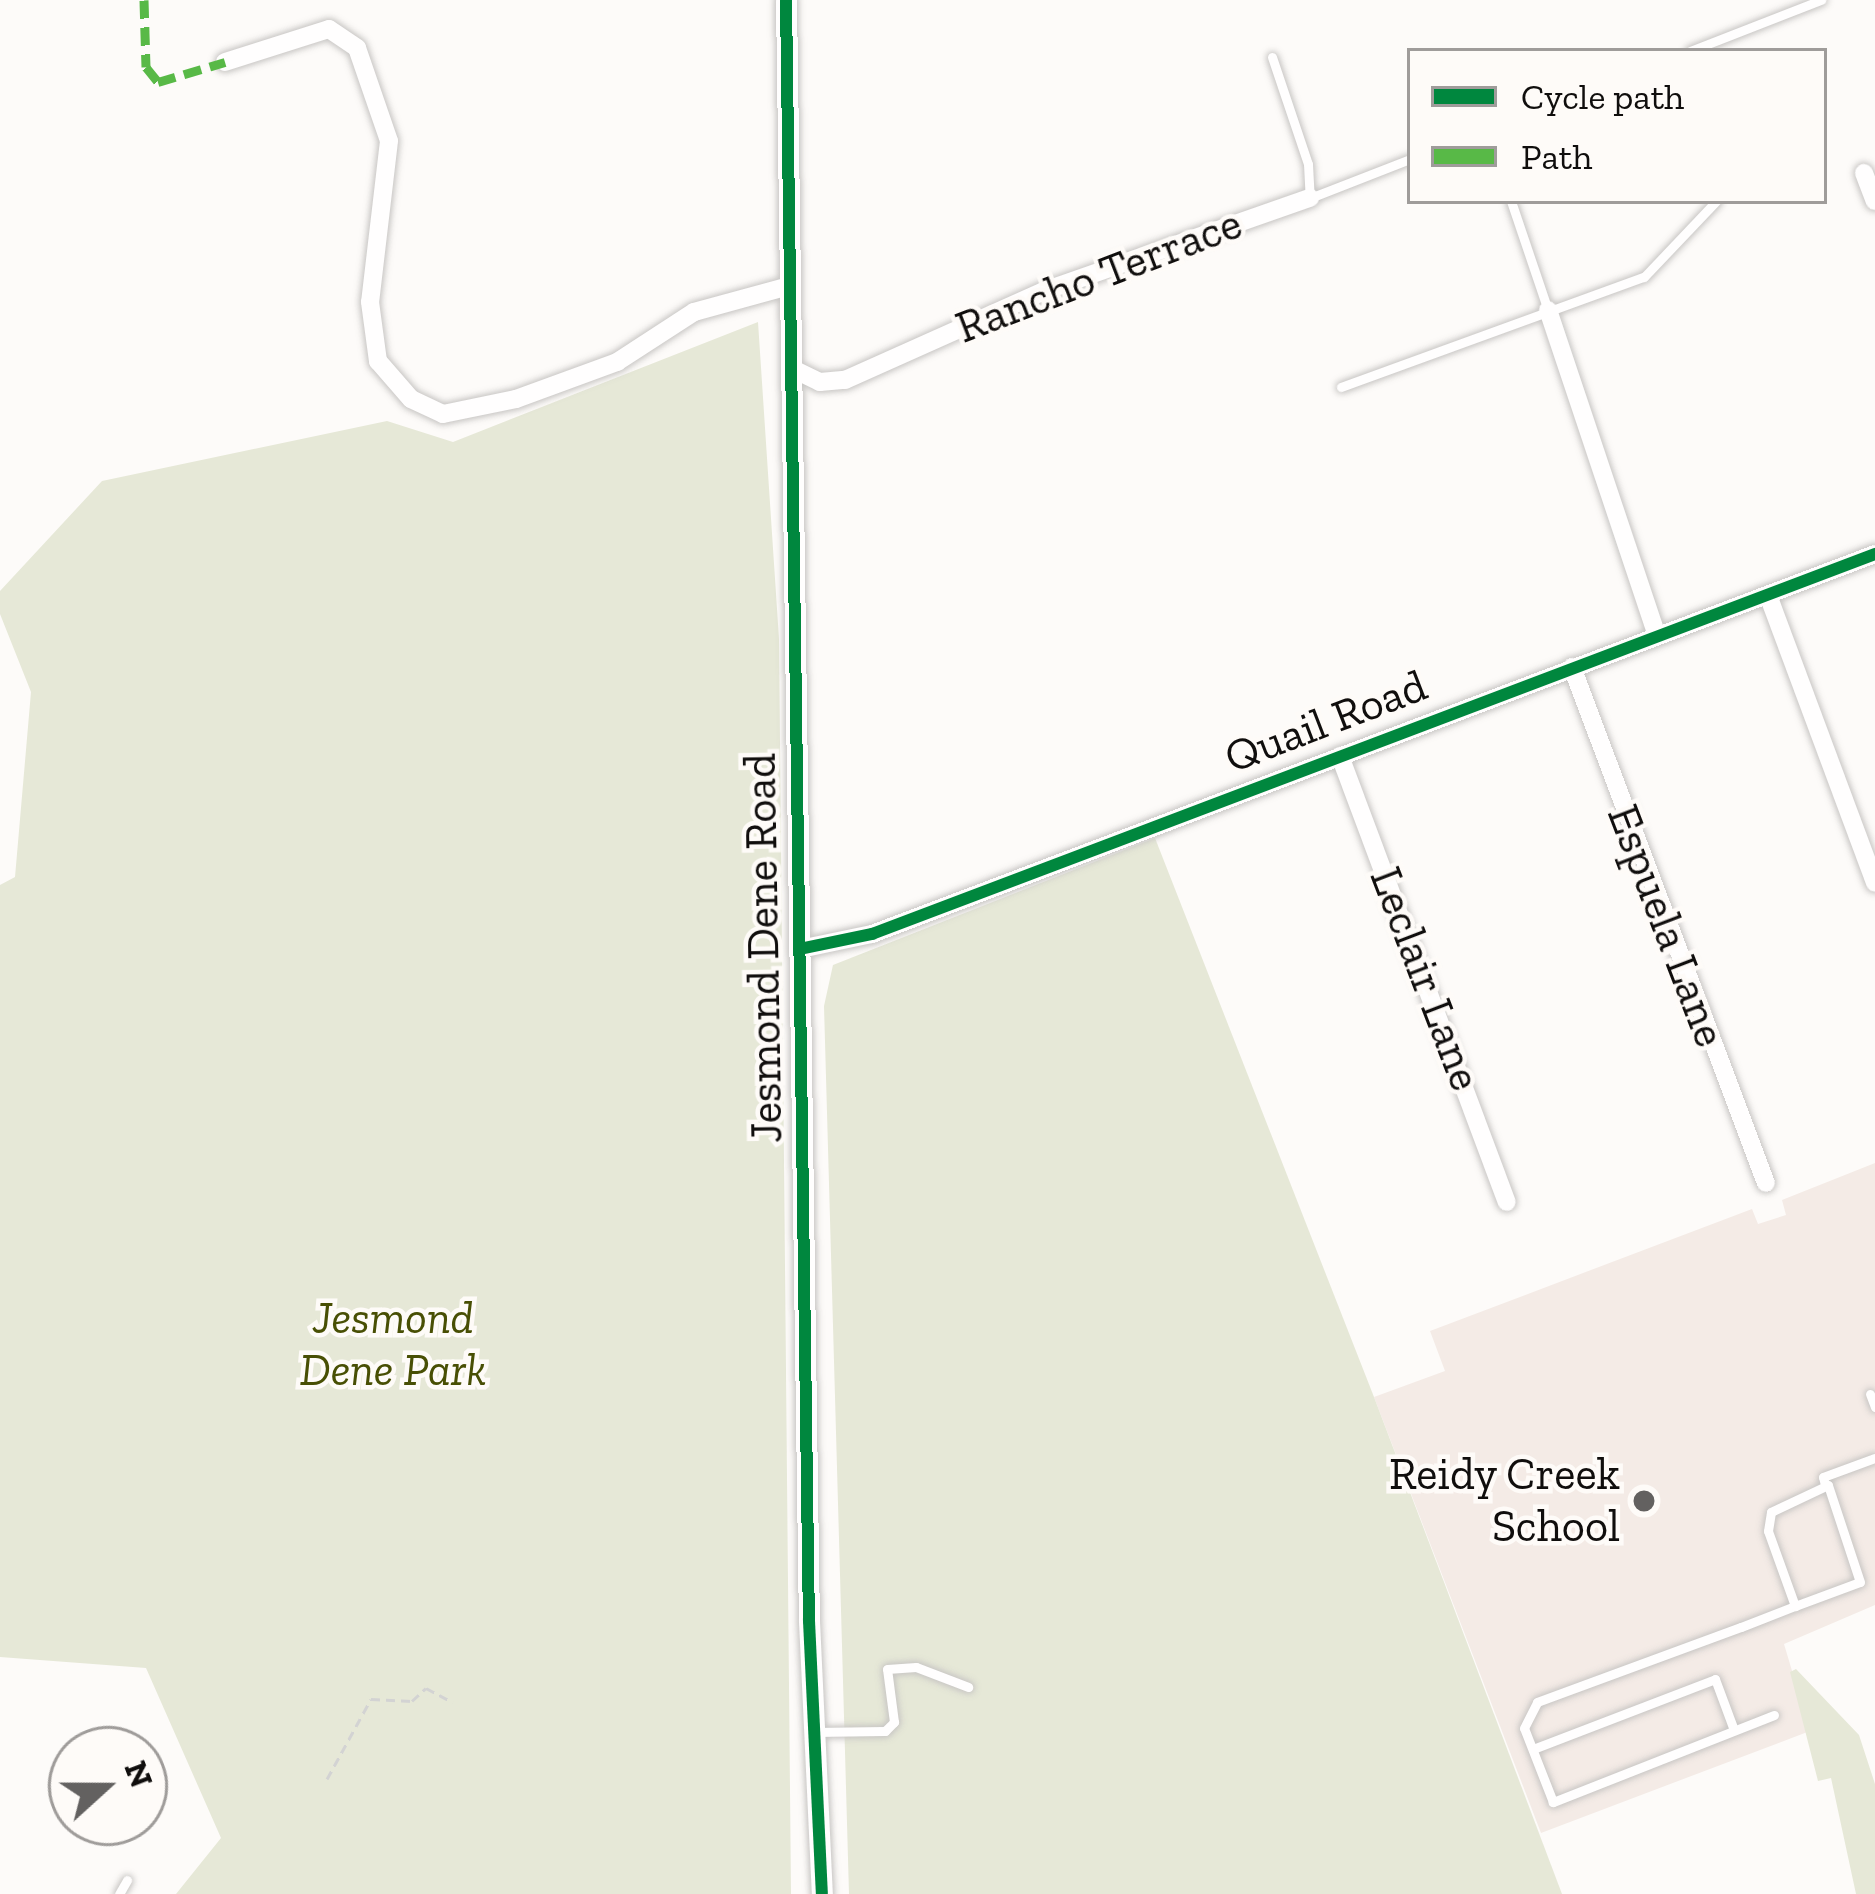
<!DOCTYPE html>
<style>
body{margin:0}
#map{position:relative;width:1875px;height:1894px;overflow:hidden;background:#fdfbf9;font-family:"Zilla Slab",serif}
div>[style]{position:absolute}
.built>*{inset:0;background:#f4ebe6}
.green>*{inset:0;background:#e6e8d7}
.path>*{height:3px;margin-top:-1.5px;transform-origin:0;background:repeating-linear-gradient(90deg,#d3d3d3 0 9px,transparent 0 15px)}
.roads{filter:drop-shadow(0 0 3px #c8c6c4) drop-shadow(0 0 3px #c8c6c4)}
.service>*{height:9px;margin:-4.5px;padding:0 4.5px;transform-origin:4.5px;border-radius:4.5px;background:#fffefe}
.minor>*{height:18px;margin:-9px;padding:0 9px;transform-origin:9px;border-radius:9px;background:#fffefe}
.tertiary>*{height:21px;margin:-10.5px;padding:0 10.5px;transform-origin:10.5px;border-radius:10.5px;background:#fffefe}
.quiet>*{height:9px;margin-top:-4.5px;transform-origin:0;background:repeating-linear-gradient(90deg,#58b947 0 18px,transparent 0 27px)}
.cycleway>*{height:12px;margin:-6px;padding:0 6px;transform-origin:6px;border-radius:6px;background:#00873e}
.dots>*{width:33px;height:33px;translate:-50% -50%;box-sizing:border-box;border:6px solid #fefbf8;border-radius:50%}
span{translate:-50% -50%;white-space:nowrap;text-align:center;line-height:1.15;-webkit-text-stroke:9px #fefbf8;paint-order:stroke}
.street-label{font-size:45px;color:#100e0d}
.park-label{font-size:45px;color:#484f04;font-style:italic}
.poi-label{font-size:45px;color:#100e0d}
.right{translate:-100% -50%;text-align:right}
.legend{position:absolute;left:1407px;top:48px;width:420px;height:156px;box-sizing:border-box;background:#fefbf8;border:3px solid #9f9c9a;margin:0;padding:15px 21px;list-style:none;font-size:36px;color:#100e0d}
.legend li{display:flex;align-items:center;gap:24px;height:60px}
.legend b{width:60px;border:3px solid #9f9c9a}
.north{position:absolute;left:48px;top:1726px;width:120px;height:120px;box-sizing:border-box;background:#fefbf8;border:3px solid #9f9c9a;border-radius:50%;rotate:69deg;font-size:33px;font-weight:700;line-height:48px;text-align:center;color:#100e0d}
.north::after{content:'';display:block;margin:auto;width:42px;height:54px;background:#636160;clip-path:polygon(50% 0,100% 100%,50% 72%,0 100%)}
</style>
<div id="map">
<div class="built">
<div style="clip-path:polygon(1875px 1163px,1875px 1605px,1784px 1644px,1810px 1731px,1541px 1833px,1374px 1397px,1445px 1371px,1430px 1331px,1752px 1209px,1758px 1224px,1786px 1215px,1782px 1200px)"></div>
</div>
<div class="green">
<div style="clip-path:polygon(758px 322px,779px 639px,791px 1894px,176px 1894px,221px 1838px,146px 1668px,0 1657px,0 885px,15px 877px,31px 692px,0 614px,0 591px,102px 481px,387px 421px,453px 442px)"></div>
<div style="clip-path:polygon(1155px 838px,1374px 1397px,1562px 1894px,849px 1894px,824px 1006px,833px 965px)"></div>
<div style="clip-path:polygon(1796px 1669px,1859px 1735px,1875px 1784px,1875px 1894px,1856px 1894px,1831px 1778px,1818px 1781px,1790px 1672px)"></div>
</div>
<div class="path">
<div style="left:327px;top:1779px;width:91px;rotate:-61.2deg"></div>
<div style="left:371px;top:1699px;width:41px;rotate:2.8deg"></div>
<div style="left:412px;top:1701px;width:19px;rotate:-43deg"></div>
<div style="left:426px;top:1688px;width:30px;rotate:28deg"></div>
</div>
<div class="roads">
<div class="service">
<div style="left:1690px;top:51px;width:141px;rotate:-21.3deg"></div>
<div style="left:1272px;top:57px;width:113px;rotate:71.4deg"></div>
<div style="left:1308px;top:164px;width:34px;rotate:87deg"></div>
<div style="left:1310px;top:198px;width:107px;rotate:-21.3deg"></div>
<div style="left:1511px;top:201px;width:115px;rotate:71.3deg"></div>
<div style="left:1341px;top:387px;width:322px;rotate:-20deg"></div>
<div style="left:1644px;top:277px;width:105px;rotate:-46.5deg"></div>
<div style="left:1870px;top:1394px;width:14px;rotate:69deg"></div>
<div style="left:1825px;top:1485px;width:8px;rotate:-104deg"></div>
<div style="left:1823px;top:1477px;width:55px;rotate:-20.1deg"></div>
<div style="left:1774px;top:1715px;width:238px;rotate:158.5deg"></div>
<div style="left:1553px;top:1802px;width:79px;rotate:-111.4deg"></div>
<div style="left:1524px;top:1728px;width:29px;rotate:-63deg"></div>
<div style="left:1537px;top:1702px;width:217px;rotate:-20.2deg"></div>
<div style="left:1741px;top:1627px;width:58px;rotate:-21.3deg"></div>
<div style="left:1795px;top:1606px;width:69px;rotate:-20.3deg"></div>
<div style="left:1860px;top:1582px;width:102px;rotate:-108.3deg"></div>
<div style="left:1828px;top:1485px;width:63px;rotate:154.7deg"></div>
<div style="left:1771px;top:1512px;width:19px;rotate:99deg"></div>
<div style="left:1768px;top:1531px;width:80px;rotate:70.2deg"></div>
<div style="left:814px;top:1732px;width:71px;rotate:-0.8deg"></div>
<div style="left:885px;top:1731px;width:13px;rotate:-45deg"></div>
<div style="left:894px;top:1722px;width:53px;rotate:-97.5deg"></div>
<div style="left:887px;top:1669px;width:29px;rotate:-4deg"></div>
<div style="left:916px;top:1667px;width:56px;rotate:21deg"></div>
<div style="left:1533px;top:1749px;width:195px;rotate:-21deg"></div>
<div style="left:1715px;top:1679px;width:54px;rotate:69.6deg"></div>
<div style="left:119px;top:1894px;width:16px;rotate:-60deg"></div>
</div>
<div class="minor">
<div style="left:225px;top:62px;width:109px;rotate:-17.6deg"></div>
<div style="left:329px;top:29px;width:34px;rotate:34deg"></div>
<div style="left:357px;top:48px;width:98px;rotate:71deg"></div>
<div style="left:389px;top:141px;width:162px;rotate:96.7deg"></div>
<div style="left:370px;top:302px;width:60px;rotate:82.3deg"></div>
<div style="left:378px;top:361px;width:50px;rotate:49deg"></div>
<div style="left:411px;top:399px;width:35px;rotate:25deg"></div>
<div style="left:443px;top:414px;width:75px;rotate:-11.6deg"></div>
<div style="left:516px;top:399px;width:108px;rotate:-20.1deg"></div>
<div style="left:617px;top:362px;width:92px;rotate:-33deg"></div>
<div style="left:694px;top:312px;width:98px;rotate:-15.3deg"></div>
<div style="left:1864px;top:173px;width:30px;rotate:69deg"></div>
<div style="left:1548px;top:310px;width:343px;rotate:71.5deg"></div>
<div style="left:791px;top:368px;width:32px;rotate:26deg"></div>
<div style="left:820px;top:382px;width:25px;rotate:-5deg"></div>
<div style="left:845px;top:380px;width:218px;rotate:-24.1deg"></div>
<div style="left:1044px;top:291px;width:282px;rotate:-19.3deg"></div>
<div style="left:1768px;top:595px;width:307px;rotate:69.6deg"></div>
<div style="left:1572px;top:667px;width:551px;rotate:69.4deg"></div>
<div style="left:1340px;top:756px;width:476px;rotate:69.5deg"></div>
<div style="left:800px;top:949px;width:74px;rotate:-11.8deg"></div>
<div style="left:872px;top:934px;width:1073px;rotate:-20.75deg"></div>
</div>
<div class="tertiary">
<div style="left:786px;top:0;width:1621px;rotate:89.19deg"></div>
<div style="left:809px;top:1621px;width:273px;rotate:87.3deg"></div>
</div>
</div>
<div class="quiet">
<div style="left:144px;top:0;width:67px;rotate:88.3deg"></div>
<div style="left:146px;top:67px;width:19px;rotate:51deg"></div>
<div style="left:158px;top:82px;width:70px;rotate:-16.6deg"></div>
</div>
<div class="cycleway">
<div style="left:786px;top:0;width:1621px;rotate:89.19deg"></div>
<div style="left:809px;top:1621px;width:273px;rotate:87.3deg"></div>
<div style="left:800px;top:949px;width:74px;rotate:-11.8deg"></div>
<div style="left:872px;top:934px;width:1073px;rotate:-20.75deg"></div>
</div>
<div class="dots">
<div style="left:1644px;top:1501px;background:#636160"></div>
</div>
<div class="street-label">
<span style="left:1099px;top:276px;rotate:-21deg">Rancho Terrace</span>
<span style="left:1326px;top:722px;rotate:-21deg">Quail Road</span>
<span style="left:1666px;top:926px;rotate:69deg">Espuela Lane</span>
<span style="left:764px;top:948px;rotate:-91deg">Jesmond Dene Road</span>
<span style="left:1425px;top:979px;rotate:69deg">Leclair Lane</span>
</div>
<div class="park-label">
<span style="left:393px;top:1345px">Jesmond<br>Dene Park</span>
</div>
<div class="poi-label">
<span class="right" style="left:1620px;top:1501px">Reidy Creek<br>School</span>
</div>
<ul class="legend">
<li><b style="height:15px;background:#00873e"></b>Cycle path</li>
<li><b style="height:15px;background:#58b947"></b>Path</li>
</ul>
<div class="north">N</div>
</div>
